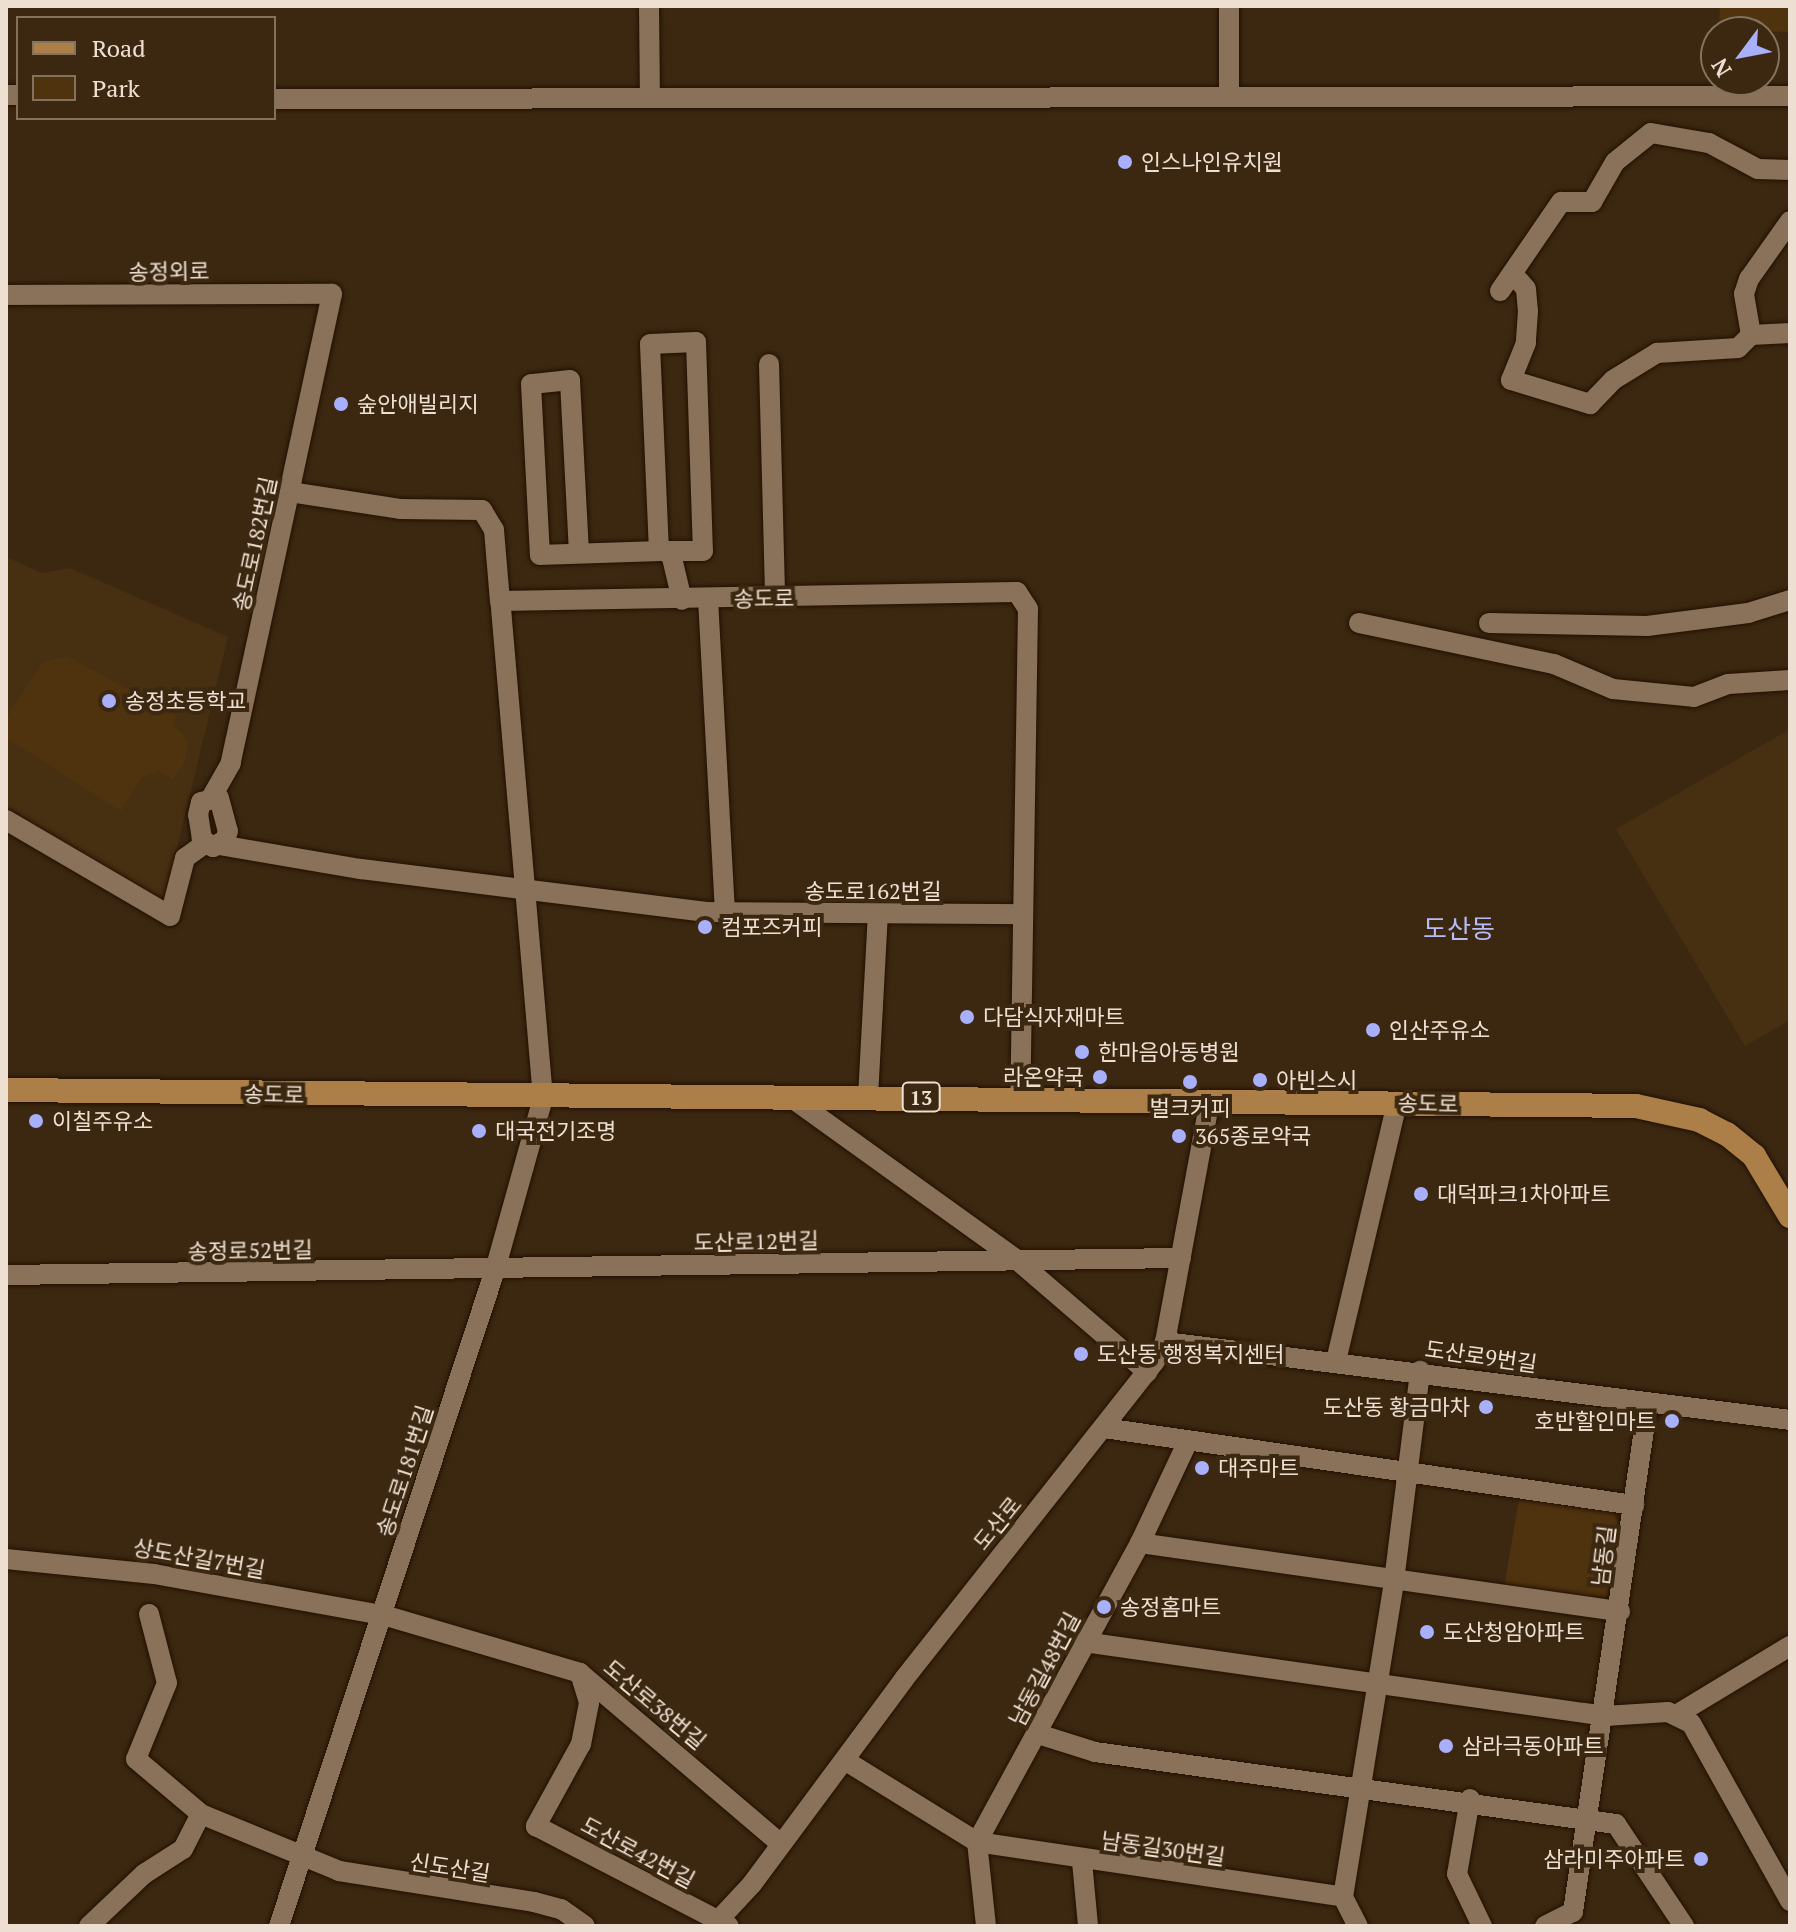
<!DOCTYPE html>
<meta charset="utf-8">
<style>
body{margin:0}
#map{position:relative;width:1796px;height:1932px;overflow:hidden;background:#3c2811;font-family:"PT Serif","Noto Sans KR",serif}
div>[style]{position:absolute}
.built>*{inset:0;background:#472f12}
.green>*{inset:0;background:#4f320e}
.roads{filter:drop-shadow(0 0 2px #221000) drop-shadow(0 0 2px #221000)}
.minor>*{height:20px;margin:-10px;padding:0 10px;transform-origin:10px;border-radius:10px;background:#897259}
.major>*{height:24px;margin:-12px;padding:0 12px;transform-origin:12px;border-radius:12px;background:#ac7f49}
.dots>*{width:22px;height:22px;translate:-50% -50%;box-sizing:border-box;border:4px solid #3c2811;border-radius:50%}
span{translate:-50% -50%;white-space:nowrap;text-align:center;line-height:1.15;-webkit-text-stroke:8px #3c2811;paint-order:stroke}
.shield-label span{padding:2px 6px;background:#3c2811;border:2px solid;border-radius:6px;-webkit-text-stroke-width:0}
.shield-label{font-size:20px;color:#ede0d2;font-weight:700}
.poi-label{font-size:22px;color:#ede0d2}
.left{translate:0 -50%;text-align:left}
.right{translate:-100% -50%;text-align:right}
.street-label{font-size:22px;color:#ede0d2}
.quarter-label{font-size:26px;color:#b6bcf5}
.frame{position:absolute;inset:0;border:8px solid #ede0d2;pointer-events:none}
.legend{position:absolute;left:16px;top:16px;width:260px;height:104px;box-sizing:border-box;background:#3c2811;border:2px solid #83725e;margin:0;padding:10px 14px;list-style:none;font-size:24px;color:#ede0d2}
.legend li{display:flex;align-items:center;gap:16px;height:40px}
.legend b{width:40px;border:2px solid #83725e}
.north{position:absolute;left:1700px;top:16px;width:80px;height:80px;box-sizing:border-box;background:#3c2811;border:2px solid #83725e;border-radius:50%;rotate:238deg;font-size:22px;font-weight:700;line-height:32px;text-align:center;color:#ede0d2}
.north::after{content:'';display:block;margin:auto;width:28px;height:36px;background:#a8b0fc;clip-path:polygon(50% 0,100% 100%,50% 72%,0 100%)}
</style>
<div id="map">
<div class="built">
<div style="clip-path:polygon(6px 557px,42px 573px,70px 568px,228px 637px,166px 893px,159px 900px,6px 810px)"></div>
<div style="clip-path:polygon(1790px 729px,1790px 1020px,1745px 1046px,1616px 829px)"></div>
</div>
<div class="green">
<div style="clip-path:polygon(1720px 6px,1790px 6px,1790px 32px,1719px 31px)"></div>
<div style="clip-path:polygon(67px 656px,176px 715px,173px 725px,188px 740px,185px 763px,172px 779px,158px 771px,141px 778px,121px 811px,6px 738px,6px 718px,43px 662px)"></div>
<div style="clip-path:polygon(1520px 1493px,1612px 1509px,1619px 1525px,1606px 1605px,1504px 1588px)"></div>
</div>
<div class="roads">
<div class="minor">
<div style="left:649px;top:6px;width:90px;rotate:89.4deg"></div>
<div style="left:6px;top:95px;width:12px"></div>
<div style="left:1229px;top:97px;width:91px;rotate:-90deg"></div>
<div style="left:274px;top:99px;width:1516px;rotate:-0.11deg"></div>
<div style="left:1514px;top:275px;width:18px;rotate:49deg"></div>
<div style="left:1526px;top:289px;width:22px;rotate:85deg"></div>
<div style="left:1528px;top:311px;width:32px;rotate:94deg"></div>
<div style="left:1526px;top:343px;width:40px;rotate:112deg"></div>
<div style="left:1511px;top:380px;width:83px;rotate:16.9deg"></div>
<div style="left:1590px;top:404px;width:33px;rotate:-46deg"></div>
<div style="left:1613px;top:380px;width:52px;rotate:-31.5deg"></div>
<div style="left:1657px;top:353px;width:81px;rotate:-3.5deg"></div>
<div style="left:1738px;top:348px;width:18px;rotate:-45deg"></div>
<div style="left:1751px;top:335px;width:42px;rotate:-99.7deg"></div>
<div style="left:1744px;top:294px;width:16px;rotate:-72deg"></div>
<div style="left:1749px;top:279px;width:71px;rotate:-54.7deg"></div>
<div style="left:1500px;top:291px;width:108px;rotate:-55.6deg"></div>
<div style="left:1561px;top:202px;width:31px"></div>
<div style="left:1592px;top:202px;width:46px;rotate:-60.1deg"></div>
<div style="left:1615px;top:162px;width:46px;rotate:-38.9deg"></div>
<div style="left:1651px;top:133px;width:59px;rotate:9.8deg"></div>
<div style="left:1709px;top:143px;width:55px;rotate:28deg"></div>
<div style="left:1758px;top:169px;width:32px;rotate:2deg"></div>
<div style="left:6px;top:295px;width:326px;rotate:-0.2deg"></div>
<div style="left:332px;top:294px;width:480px;rotate:102.2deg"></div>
<div style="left:231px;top:763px;width:40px;rotate:119.7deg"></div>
<div style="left:1751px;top:335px;width:39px;rotate:-3deg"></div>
<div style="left:696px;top:342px;width:209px;rotate:88.1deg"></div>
<div style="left:703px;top:551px;width:44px;rotate:180deg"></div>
<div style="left:659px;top:551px;width:207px;rotate:-92.5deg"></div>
<div style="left:650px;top:344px;width:46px;rotate:-2.5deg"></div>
<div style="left:769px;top:364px;width:234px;rotate:88.5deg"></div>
<div style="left:290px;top:492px;width:111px;rotate:8.8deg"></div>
<div style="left:400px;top:509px;width:82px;rotate:0.7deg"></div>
<div style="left:482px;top:510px;width:23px;rotate:59deg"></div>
<div style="left:494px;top:530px;width:71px;rotate:85.2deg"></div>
<div style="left:675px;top:551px;width:8px;rotate:113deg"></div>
<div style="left:672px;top:558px;width:43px;rotate:76.6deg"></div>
<div style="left:579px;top:553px;width:173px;rotate:-93deg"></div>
<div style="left:570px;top:380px;width:39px;rotate:174deg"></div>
<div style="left:531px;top:384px;width:171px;rotate:87deg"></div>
<div style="left:540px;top:555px;width:119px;rotate:-1.9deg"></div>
<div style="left:708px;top:599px;width:314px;rotate:86.9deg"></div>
<div style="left:1359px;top:623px;width:199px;rotate:11.9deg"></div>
<div style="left:1554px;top:664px;width:64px;rotate:23deg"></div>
<div style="left:1613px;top:689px;width:81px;rotate:5.6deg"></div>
<div style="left:1694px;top:697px;width:36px;rotate:-21deg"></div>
<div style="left:1728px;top:684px;width:62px;rotate:-3.7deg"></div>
<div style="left:1489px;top:623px;width:158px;rotate:1.1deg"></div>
<div style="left:1647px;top:626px;width:102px;rotate:-7.3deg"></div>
<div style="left:1748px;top:613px;width:44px;rotate:-17.2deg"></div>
<div style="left:219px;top:798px;width:34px;rotate:75deg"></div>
<div style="left:228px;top:831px;width:9px;rotate:108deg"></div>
<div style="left:225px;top:840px;width:14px;rotate:150deg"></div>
<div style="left:213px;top:847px;width:14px;rotate:-144deg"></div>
<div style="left:202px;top:839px;width:24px;rotate:-99deg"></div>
<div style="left:198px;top:815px;width:13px;rotate:-77deg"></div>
<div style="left:201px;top:802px;width:18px;rotate:-13deg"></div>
<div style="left:6px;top:820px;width:190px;rotate:30.3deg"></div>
<div style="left:170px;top:916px;width:60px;rotate:-75.5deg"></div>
<div style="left:185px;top:858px;width:26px;rotate:-36deg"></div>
<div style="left:220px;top:845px;width:143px;rotate:9.7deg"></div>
<div style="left:361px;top:869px;width:348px;rotate:7.1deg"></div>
<div style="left:706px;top:912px;width:315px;rotate:0.4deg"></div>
<div style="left:789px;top:1096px;width:281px;rotate:35.7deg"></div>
<div style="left:1017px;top:1260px;width:172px;rotate:40.7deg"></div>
<div style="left:868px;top:1097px;width:183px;rotate:-86.9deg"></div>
<div style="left:6px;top:1275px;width:1175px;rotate:-0.83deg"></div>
<div style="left:1165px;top:1342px;width:630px;rotate:7.11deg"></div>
<div style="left:1336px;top:1361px;width:266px;rotate:-76.7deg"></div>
<div style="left:1104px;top:1428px;width:536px;rotate:8.27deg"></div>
<div style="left:1140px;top:1543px;width:485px;rotate:8.1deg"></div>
<div style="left:6px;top:1559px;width:149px;rotate:5.8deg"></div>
<div style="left:154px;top:1574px;width:233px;rotate:10.2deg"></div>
<div style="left:383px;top:1615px;width:205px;rotate:16.4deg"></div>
<div style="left:580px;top:1673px;width:264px;rotate:40.4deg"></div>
<div style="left:149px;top:1614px;width:71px;rotate:75.4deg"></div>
<div style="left:167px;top:1683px;width:82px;rotate:112.2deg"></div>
<div style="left:136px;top:1759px;width:85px;rotate:40.2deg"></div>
<div style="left:201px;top:1814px;width:149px;rotate:22.4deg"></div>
<div style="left:339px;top:1871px;width:197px;rotate:9deg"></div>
<div style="left:534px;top:1902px;width:28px;rotate:15deg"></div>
<div style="left:561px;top:1909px;width:29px;rotate:35deg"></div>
<div style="left:1084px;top:1642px;width:526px;rotate:8.08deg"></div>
<div style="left:1605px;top:1716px;width:63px;rotate:-3.6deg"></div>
<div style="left:1668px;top:1712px;width:25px;rotate:26deg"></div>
<div style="left:1691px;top:1723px;width:204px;rotate:60.9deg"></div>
<div style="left:580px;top:1673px;width:31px;rotate:73deg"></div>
<div style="left:589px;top:1703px;width:42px;rotate:101deg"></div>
<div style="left:581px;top:1744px;width:94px;rotate:118.8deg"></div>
<div style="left:536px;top:1826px;width:217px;rotate:27.4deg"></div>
<div style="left:1676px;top:1715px;width:133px;rotate:-31.2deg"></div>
<div style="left:1038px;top:1734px;width:60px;rotate:17.5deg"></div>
<div style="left:1095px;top:1752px;width:526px;rotate:7.87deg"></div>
<div style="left:1616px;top:1824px;width:123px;rotate:56.3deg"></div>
<div style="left:846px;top:1761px;width:154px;rotate:31.7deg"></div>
<div style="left:977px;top:1842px;width:370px;rotate:8.5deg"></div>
<div style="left:1343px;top:1897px;width:320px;rotate:-80.8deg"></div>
<div style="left:1394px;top:1581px;width:212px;rotate:-82.9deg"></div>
<div style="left:1470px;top:1799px;width:76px;rotate:99.8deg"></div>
<div style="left:1457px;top:1874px;width:58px;rotate:64.3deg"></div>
<div style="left:1082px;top:1861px;width:65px;rotate:84.7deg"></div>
<div style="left:1343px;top:1897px;width:33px;rotate:63deg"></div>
<div style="left:89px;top:1926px;width:76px;rotate:-43.4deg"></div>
<div style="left:144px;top:1874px;width:46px;rotate:-32.7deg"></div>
<div style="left:183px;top:1849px;width:39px;rotate:-63deg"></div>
<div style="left:279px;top:1926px;width:691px;rotate:-71.77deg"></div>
<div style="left:495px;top:1270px;width:179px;rotate:-74.4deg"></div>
<div style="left:543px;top:1098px;width:499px;rotate:-94.9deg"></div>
<div style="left:500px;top:601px;width:517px;rotate:-1deg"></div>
<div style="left:1017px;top:592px;width:20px;rotate:57deg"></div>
<div style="left:1028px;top:609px;width:489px;rotate:90.9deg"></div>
<div style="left:713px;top:1926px;width:57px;rotate:-47.1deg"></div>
<div style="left:752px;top:1884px;width:255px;rotate:-53.4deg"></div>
<div style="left:904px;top:1679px;width:405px;rotate:-51.7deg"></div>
<div style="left:1155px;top:1361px;width:21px;rotate:-62deg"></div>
<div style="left:1165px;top:1342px;width:246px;rotate:-79.5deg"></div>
<div style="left:986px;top:1926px;width:84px;rotate:-96.1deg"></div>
<div style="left:977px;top:1842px;width:341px;rotate:-61.4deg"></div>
<div style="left:1140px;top:1543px;width:113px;rotate:-64.8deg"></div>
<div style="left:1545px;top:1926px;width:31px;rotate:-27deg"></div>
<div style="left:1573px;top:1912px;width:514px;rotate:-81.62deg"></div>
</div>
<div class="major">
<div style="left:6px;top:1090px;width:1630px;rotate:0.56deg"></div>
<div style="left:1636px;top:1106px;width:65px;rotate:12.5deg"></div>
<div style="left:1699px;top:1120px;width:31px;rotate:27deg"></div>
<div style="left:1727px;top:1134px;width:35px;rotate:39deg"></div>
<div style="left:1754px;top:1156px;width:70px;rotate:59deg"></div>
</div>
</div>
<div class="dots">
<div style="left:1125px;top:162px;background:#a8b0fc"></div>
<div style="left:341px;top:404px;background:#a8b0fc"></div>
<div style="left:109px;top:701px;background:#a8b0fc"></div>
<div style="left:705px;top:927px;background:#a8b0fc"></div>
<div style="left:967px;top:1017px;background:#a8b0fc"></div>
<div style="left:1373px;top:1030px;background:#a8b0fc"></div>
<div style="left:1082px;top:1052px;background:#a8b0fc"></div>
<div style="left:1100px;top:1077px;background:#a8b0fc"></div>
<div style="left:1260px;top:1080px;background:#a8b0fc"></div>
<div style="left:1190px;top:1082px;background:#a8b0fc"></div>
<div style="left:36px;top:1121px;background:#a8b0fc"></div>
<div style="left:479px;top:1131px;background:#a8b0fc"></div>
<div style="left:1179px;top:1136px;background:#a8b0fc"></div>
<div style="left:1421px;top:1194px;background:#a8b0fc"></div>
<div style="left:1081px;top:1354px;background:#a8b0fc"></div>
<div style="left:1486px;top:1407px;background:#a8b0fc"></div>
<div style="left:1672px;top:1421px;background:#a8b0fc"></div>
<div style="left:1202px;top:1468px;background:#a8b0fc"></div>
<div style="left:1104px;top:1607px;background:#a8b0fc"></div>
<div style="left:1427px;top:1632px;background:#a8b0fc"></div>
<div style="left:1446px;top:1746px;background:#a8b0fc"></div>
<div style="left:1701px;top:1859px;background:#a8b0fc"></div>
</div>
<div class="shield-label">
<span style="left:921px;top:1097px">13</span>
</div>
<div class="poi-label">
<span class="left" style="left:1141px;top:162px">인스나인유치원</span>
<span class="left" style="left:357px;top:404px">숲안애빌리지</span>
<span class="left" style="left:125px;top:701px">송정초등학교</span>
<span class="left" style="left:721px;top:927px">컴포즈커피</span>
<span class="left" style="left:983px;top:1017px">다담식자재마트</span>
<span class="left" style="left:1389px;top:1030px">인산주유소</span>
<span class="left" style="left:1098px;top:1052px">한마음아동병원</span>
<span class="right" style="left:1084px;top:1077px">라온약국</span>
<span class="left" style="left:1276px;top:1080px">아빈스시</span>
<span style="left:1190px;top:1108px">벌크커피</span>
<span class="left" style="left:52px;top:1121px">이칠주유소</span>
<span class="left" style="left:495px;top:1131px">대국전기조명</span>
<span class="left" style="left:1195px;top:1136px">365종로약국</span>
<span class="left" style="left:1437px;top:1194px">대덕파크1차아파트</span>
<span class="left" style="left:1097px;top:1354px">도산동 행정복지센터</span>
<span class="right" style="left:1470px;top:1407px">도산동 황금마차</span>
<span class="right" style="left:1656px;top:1421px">호반할인마트</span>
<span class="left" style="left:1218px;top:1468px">대주마트</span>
<span class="left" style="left:1120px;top:1607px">송정홈마트</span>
<span class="left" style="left:1443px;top:1632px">도산청암아파트</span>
<span class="left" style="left:1462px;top:1746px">삼라극동아파트</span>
<span class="right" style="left:1685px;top:1859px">삼라미주아파트</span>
</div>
<div class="street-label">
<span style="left:169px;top:271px;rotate:-1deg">송정외로</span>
<span style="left:254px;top:544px;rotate:-78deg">송도로182번길</span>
<span style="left:764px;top:598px;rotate:-1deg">송도로</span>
<span style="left:873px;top:891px">송도로162번길</span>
<span style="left:274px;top:1094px;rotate:1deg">송도로</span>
<span style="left:1428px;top:1103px;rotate:1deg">송도로</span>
<span style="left:756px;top:1241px;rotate:-1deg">도산로12번길</span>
<span style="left:250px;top:1250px;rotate:-1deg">송정로52번길</span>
<span style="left:1481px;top:1356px;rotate:8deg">도산로9번길</span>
<span style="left:404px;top:1471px;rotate:-72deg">송도로181번길</span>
<span style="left:997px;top:1523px;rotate:-51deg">도산로</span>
<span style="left:1603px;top:1556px;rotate:-83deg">남동길</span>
<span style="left:199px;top:1558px;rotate:10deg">상도산길7번길</span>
<span style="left:1044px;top:1669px;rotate:-62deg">남동길48번길</span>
<span style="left:655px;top:1704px;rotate:40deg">도산로38번길</span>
<span style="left:1163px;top:1848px;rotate:8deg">남동길30번길</span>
<span style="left:638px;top:1852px;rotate:28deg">도산로42번길</span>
<span style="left:450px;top:1867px;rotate:9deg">신도산길</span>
</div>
<div class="quarter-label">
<span style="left:1459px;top:929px">도산동</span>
</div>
<div class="frame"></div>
<ul class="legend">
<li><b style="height:10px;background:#ac7f49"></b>Road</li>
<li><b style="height:22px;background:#4f320e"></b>Park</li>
</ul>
<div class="north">N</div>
</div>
